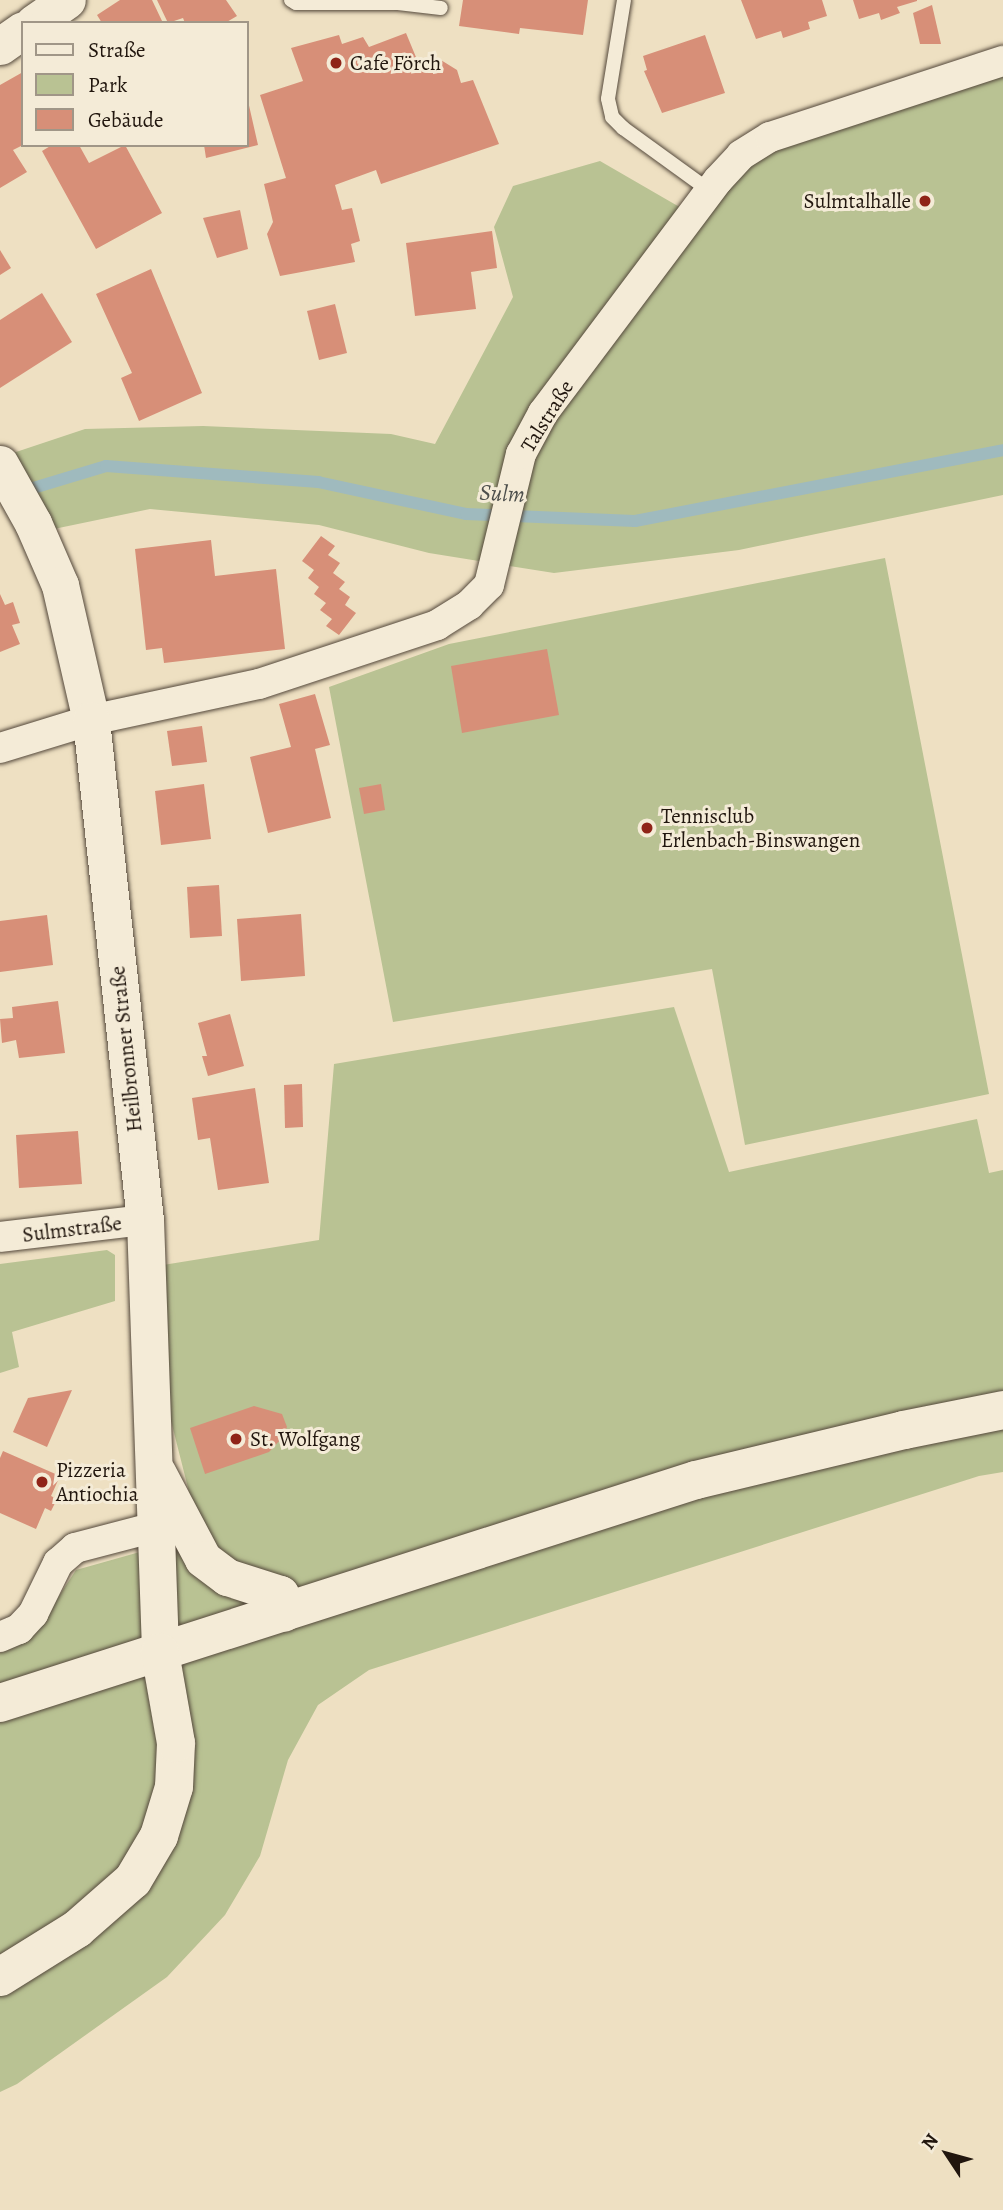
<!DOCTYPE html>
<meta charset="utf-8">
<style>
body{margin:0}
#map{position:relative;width:1003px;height:2210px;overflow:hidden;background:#eee0c2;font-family:Alegreya,serif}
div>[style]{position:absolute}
.green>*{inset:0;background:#b9c293}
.stream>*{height:12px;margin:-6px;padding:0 6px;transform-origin:6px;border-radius:6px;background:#9fbabe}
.building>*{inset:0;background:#d78f78}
.roads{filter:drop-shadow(0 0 2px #54483b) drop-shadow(0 0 2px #54483b)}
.service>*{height:14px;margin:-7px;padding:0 7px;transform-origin:7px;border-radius:7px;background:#f4ebd7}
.minor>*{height:30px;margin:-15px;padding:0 15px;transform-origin:15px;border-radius:15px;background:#f4ebd7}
.tertiary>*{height:37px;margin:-18.5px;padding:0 18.5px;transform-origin:18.5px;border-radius:18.5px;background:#f4ebd7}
.secondary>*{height:38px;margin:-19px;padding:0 19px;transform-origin:19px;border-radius:19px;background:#f4ebd7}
.dots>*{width:19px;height:19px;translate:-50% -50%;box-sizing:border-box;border:4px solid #f4ebd7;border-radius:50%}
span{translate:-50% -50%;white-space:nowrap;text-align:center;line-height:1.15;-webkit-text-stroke:6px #f4ebd7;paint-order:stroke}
.poi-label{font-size:21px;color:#21160e}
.left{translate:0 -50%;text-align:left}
.right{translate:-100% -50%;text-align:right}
.street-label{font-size:21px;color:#21160e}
.water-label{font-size:23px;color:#4d4f4c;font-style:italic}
.legend{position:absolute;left:21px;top:21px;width:228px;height:126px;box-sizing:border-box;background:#f4ebd7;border:2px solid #a09687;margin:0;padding:9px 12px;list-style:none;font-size:21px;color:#21160e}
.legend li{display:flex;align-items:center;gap:14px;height:35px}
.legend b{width:35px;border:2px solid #a09687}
.north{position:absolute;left:912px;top:2119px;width:70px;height:70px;-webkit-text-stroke:5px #f4ebd7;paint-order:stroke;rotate:306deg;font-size:19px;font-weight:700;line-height:28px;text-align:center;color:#21160e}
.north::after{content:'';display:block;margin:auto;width:24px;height:32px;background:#21160e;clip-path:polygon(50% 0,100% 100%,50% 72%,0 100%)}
</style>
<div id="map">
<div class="green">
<div style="clip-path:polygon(1003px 70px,1003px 495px,739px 550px,554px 573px,429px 553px,319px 525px,150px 509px,49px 530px,10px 454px,85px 429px,203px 426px,391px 434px,435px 444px,513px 297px,494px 227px,513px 186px,600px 161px,702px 220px,744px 168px,775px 148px)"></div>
<div style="clip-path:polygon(885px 558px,989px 1094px,745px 1145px,712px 969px,393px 1022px,329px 687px,449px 644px)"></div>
<div style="clip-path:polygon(674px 1007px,729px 1172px,977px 1119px,989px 1173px,1003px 1170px,1003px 1472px,979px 1476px,369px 1670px,318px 1705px,288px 1760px,260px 1856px,225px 1915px,167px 1977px,17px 2084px,0 2092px,0 1653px,32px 1637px,76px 1570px,200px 1535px,170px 1417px,163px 1265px,319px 1240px,334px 1064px)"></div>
<div style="clip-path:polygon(107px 1250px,115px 1255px,115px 1301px,12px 1332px,19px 1367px,0 1373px,0 1264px)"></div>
</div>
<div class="stream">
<div style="left:20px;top:492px;width:90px;rotate:-16.8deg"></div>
<div style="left:106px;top:466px;width:213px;rotate:4.3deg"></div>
<div style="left:318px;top:482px;width:151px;rotate:12.2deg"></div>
<div style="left:466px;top:514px;width:169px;rotate:2.4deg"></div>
<div style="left:635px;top:521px;width:375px;rotate:-10.9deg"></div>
</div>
<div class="building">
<div style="clip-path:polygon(120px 0,152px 0,163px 23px,102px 23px,97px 15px)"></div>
<div style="clip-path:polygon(157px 0,226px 0,237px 16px,225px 23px,185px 23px,183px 18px,168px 23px)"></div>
<div style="clip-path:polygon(463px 0,588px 0,583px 35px,520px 28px,519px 34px,459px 26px)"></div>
<div style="clip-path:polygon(741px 0,822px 0,827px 16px,808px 22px,810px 29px,783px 38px,781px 31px,756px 39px)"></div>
<div style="clip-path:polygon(853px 0,917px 0,917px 1px,897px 7px,900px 13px,881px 20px,879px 13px,859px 19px)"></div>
<div style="clip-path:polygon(932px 5px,941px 44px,920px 44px,913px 13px)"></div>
<div style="clip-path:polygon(406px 33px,418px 62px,436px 57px,457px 70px,461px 83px,473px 80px,499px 144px,381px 184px,376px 170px,335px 185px,342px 210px,352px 208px,360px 241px,351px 244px,355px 262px,280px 276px,267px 234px,273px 222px,264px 184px,286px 178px,260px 95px,303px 81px,291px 48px,339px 35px,342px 44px,363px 37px,369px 47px)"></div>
<div style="clip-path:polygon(705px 35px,725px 93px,662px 113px,644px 71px,647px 70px,643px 56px)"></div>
<div style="clip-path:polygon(23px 72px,23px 145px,13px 150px,27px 172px,0 188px,0 85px)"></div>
<div style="clip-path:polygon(248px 101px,258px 145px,206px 158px,204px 145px,247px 145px)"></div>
<div style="clip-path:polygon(52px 145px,79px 145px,89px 163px,125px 145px,162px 213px,96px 249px,42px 151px)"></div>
<div style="clip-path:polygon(240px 210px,248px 249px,217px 258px,203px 218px)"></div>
<div style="clip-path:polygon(492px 231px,497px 268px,471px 272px,476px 309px,415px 316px,406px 243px)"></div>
<div style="clip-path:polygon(0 250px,11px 268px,0 275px)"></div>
<div style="clip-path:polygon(151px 269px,202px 393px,139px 421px,121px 378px,132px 373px,96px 294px)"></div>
<div style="clip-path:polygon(42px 293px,72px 342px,0 388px,0 320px)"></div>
<div style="clip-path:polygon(335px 304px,347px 353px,319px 360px,307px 311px)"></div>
<div style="clip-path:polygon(321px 536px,335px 546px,328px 555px,340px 563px,333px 573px,345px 582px,339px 589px,350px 597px,345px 605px,356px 613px,339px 635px,326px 626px,332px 619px,320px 610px,326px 603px,314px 594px,319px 587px,308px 578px,314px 570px,302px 561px)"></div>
<div style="clip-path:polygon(211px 540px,215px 576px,276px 569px,285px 649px,164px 663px,162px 648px,146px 650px,135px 549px)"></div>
<div style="clip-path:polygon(0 594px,5px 605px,13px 602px,20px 623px,12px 625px,20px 644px,0 652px)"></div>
<div style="clip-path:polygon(547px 649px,559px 715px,462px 733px,451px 666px)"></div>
<div style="clip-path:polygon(315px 694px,330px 745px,315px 749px,331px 818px,268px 833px,250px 757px,291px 747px,279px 704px)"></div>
<div style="clip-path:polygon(202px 726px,207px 762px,172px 766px,167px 731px)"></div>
<div style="clip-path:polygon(204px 784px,211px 839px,161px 845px,155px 791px)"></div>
<div style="clip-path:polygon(381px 784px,385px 810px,364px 814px,359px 788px)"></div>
<div style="clip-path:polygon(219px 885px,222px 936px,190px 938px,187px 887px)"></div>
<div style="clip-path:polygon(301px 914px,305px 976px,241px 981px,237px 919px)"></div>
<div style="clip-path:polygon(47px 915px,53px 965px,0 972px,0 921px)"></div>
<div style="clip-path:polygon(58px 1001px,65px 1053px,19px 1058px,16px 1040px,2px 1043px,0 1019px,13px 1018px,12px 1007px)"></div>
<div style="clip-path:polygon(230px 1014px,244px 1066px,208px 1076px,202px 1056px,207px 1056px,198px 1023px)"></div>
<div style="clip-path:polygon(302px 1084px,303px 1127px,285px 1128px,284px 1085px)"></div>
<div style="clip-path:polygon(255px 1088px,269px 1183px,218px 1190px,210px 1138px,198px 1140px,192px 1098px)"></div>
<div style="clip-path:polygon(78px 1131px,82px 1184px,19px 1188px,16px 1135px)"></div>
<div style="clip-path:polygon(72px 1390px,47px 1447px,13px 1432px,28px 1398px)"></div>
<div style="clip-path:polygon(254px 1406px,282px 1414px,287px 1427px,281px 1439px,269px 1452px,205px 1474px,190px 1428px)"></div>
<div style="clip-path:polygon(3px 1451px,60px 1476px,51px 1496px,57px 1499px,51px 1511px,45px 1508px,36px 1529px,0 1513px,0 1458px)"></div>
</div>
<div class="roads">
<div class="service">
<div style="left:291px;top:0;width:6px;rotate:31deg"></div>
<div style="left:296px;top:3px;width:102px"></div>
<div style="left:398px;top:3px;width:43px;rotate:6.6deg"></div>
<div style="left:624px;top:0;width:100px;rotate:99.2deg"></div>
<div style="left:608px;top:99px;width:18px;rotate:77deg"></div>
<div style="left:612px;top:117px;width:16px;rotate:45deg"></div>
<div style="left:623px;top:128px;width:107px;rotate:35.9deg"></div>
</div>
<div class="minor">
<div style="left:0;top:748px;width:95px;rotate:-17.1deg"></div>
<div style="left:91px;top:720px;width:172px;rotate:-12.1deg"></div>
<div style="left:259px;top:684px;width:188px;rotate:-18.3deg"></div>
<div style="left:437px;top:625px;width:38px;rotate:-32deg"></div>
<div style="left:469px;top:605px;width:28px;rotate:-45deg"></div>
<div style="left:489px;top:585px;width:135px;rotate:-76.3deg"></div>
<div style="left:521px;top:454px;width:47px;rotate:-61.8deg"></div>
<div style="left:543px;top:413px;width:291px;rotate:-53.1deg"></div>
<div style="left:718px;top:180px;width:34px;rotate:-47deg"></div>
<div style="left:741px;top:155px;width:34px;rotate:-32deg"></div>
<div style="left:770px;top:137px;width:245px;rotate:-18.1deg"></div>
<div style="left:0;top:1237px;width:146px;rotate:-6.7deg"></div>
<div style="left:0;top:1637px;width:21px;rotate:-23deg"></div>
<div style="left:19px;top:1629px;width:21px;rotate:-47deg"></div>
<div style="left:33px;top:1614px;width:57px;rotate:-63.9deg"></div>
<div style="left:58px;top:1563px;width:23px;rotate:-41deg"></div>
<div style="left:75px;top:1548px;width:83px;rotate:-14.7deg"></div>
</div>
<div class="tertiary">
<div style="left:34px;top:23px;width:40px;rotate:-34.9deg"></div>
<div style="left:0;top:46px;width:28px;rotate:-35deg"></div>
<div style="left:0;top:464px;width:68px;rotate:60.8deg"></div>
<div style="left:33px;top:523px;width:68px;rotate:66.5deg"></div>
<div style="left:60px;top:585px;width:139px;rotate:77.1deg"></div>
<div style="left:91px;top:720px;width:503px;rotate:83.84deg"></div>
<div style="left:145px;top:1220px;width:432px;rotate:88deg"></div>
<div style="left:157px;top:1472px;width:98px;rotate:62.1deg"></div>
<div style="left:203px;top:1559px;width:30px;rotate:37deg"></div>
<div style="left:227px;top:1577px;width:56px;rotate:17.8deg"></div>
<div style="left:280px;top:1594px;width:19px;rotate:78deg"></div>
</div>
<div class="secondary">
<div style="left:0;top:1703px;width:731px;rotate:-17.77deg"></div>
<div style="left:696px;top:1480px;width:214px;rotate:-13.5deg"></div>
<div style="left:904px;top:1430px;width:101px;rotate:-11.4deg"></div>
<div style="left:0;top:1977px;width:91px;rotate:-31.9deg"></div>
<div style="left:77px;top:1929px;width:74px;rotate:-41.2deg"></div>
<div style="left:133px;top:1880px;width:51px;rotate:-59.4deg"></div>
<div style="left:159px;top:1836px;width:51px;rotate:-73deg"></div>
<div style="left:174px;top:1787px;width:44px;rotate:-87.4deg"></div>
<div style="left:176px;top:1743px;width:92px;rotate:-100deg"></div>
</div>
</div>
<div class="dots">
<div style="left:336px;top:63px;background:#8f2418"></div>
<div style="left:925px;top:201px;background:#8f2418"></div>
<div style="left:647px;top:828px;background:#8f2418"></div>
<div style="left:236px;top:1439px;background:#8f2418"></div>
<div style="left:42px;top:1482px;background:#8f2418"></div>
</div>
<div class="poi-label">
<span class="left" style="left:350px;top:63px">Cafe Förch</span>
<span class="right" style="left:911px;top:201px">Sulmtalhalle</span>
<span class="left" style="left:661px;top:828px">Tennisclub<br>Erlenbach-Binswangen</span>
<span class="left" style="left:250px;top:1439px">St. Wolfgang</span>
<span class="left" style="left:56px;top:1482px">Pizzeria<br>Antiochia</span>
</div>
<div class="street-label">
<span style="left:547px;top:416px;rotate:-58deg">Talstraße</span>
<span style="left:126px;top:1049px;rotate:-96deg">Heilbronner Straße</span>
<span style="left:72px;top:1229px;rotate:-7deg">Sulmstraße</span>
</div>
<div class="water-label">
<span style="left:502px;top:494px;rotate:3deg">Sulm</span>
</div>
<ul class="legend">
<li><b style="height:9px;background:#f4ebd7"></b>Straße</li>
<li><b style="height:19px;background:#b9c293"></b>Park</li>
<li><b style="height:19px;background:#d78f78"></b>Gebäude</li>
</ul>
<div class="north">N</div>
</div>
